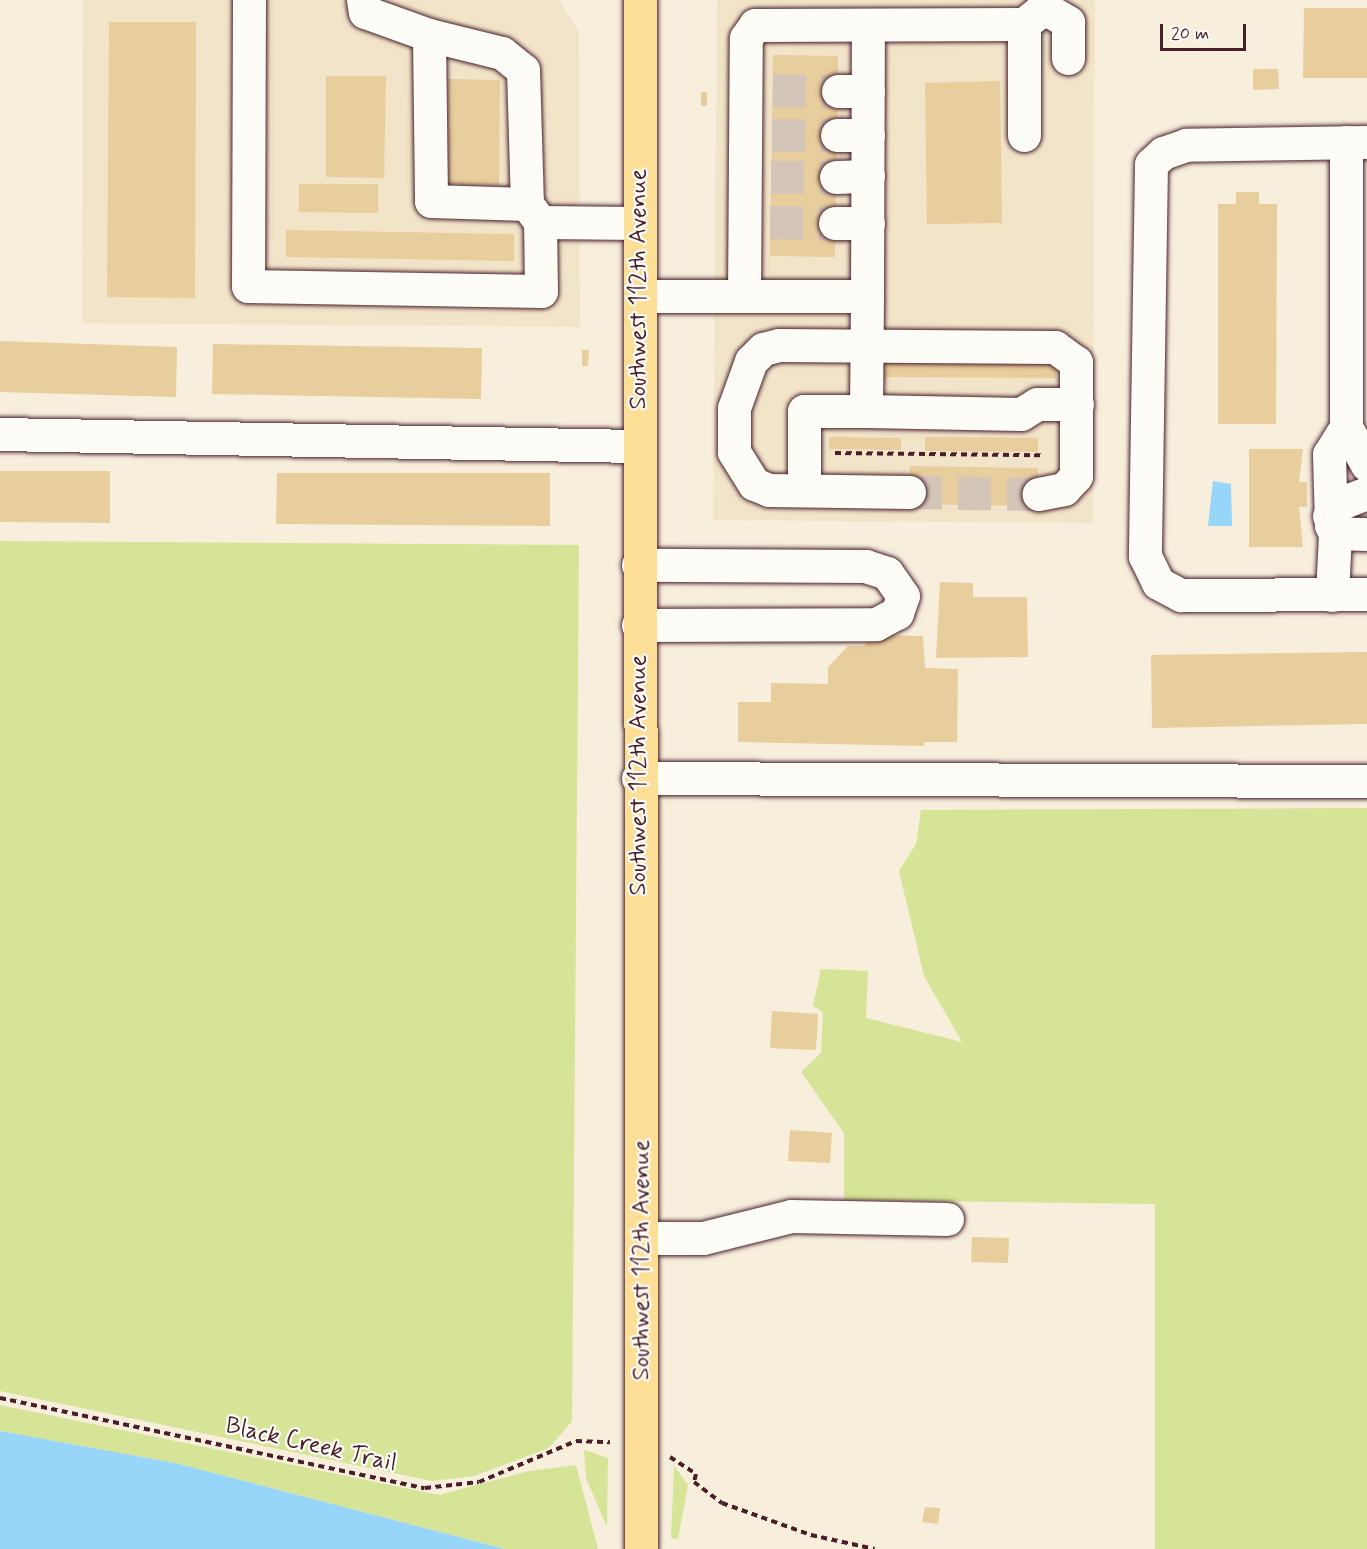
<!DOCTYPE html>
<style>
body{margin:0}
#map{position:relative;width:1367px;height:1549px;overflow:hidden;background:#f7eedc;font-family:Mynerve,sans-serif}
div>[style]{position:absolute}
.built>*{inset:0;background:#f2e4c9}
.green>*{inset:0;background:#d5e497}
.water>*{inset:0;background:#97d6f8}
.building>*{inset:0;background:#e8cd9d}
.minor-tunnel>*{height:33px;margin-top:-16.5px;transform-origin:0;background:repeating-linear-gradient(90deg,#d4c5b9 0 33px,transparent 0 49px)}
.path>*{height:4px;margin-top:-2px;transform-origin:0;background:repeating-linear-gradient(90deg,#4a1f2b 0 6px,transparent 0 10.5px)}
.roads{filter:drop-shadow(0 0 2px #4a1f2b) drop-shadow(0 0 2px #4a1f2b)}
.minor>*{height:33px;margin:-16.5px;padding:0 16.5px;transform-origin:16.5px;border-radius:16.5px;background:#fdfcf7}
.major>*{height:33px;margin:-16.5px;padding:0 16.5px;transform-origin:16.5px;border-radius:16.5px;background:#fcde96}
span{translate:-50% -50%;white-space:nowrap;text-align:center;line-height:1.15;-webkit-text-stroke:4.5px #fdfcf7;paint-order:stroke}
.street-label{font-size:24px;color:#4a1f2b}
.scale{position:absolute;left:1160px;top:24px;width:86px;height:27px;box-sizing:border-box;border:3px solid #4a1f2b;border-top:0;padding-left:8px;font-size:18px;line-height:21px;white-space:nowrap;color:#4a1f2b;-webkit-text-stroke:4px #fdfcf7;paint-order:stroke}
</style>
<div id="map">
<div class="built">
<div style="clip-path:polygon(83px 0,559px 0,579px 32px,580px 327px,82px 323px)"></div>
<div style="clip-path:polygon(717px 0,1095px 0,1093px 523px,713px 520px)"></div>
</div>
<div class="green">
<div style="clip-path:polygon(0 541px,579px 545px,572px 1421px,549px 1448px,474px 1476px,432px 1481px,0 1391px)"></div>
<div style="clip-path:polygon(1367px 808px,1367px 1549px,1155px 1549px,1155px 1204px,844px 1200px,844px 1133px,801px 1072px,821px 1053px,823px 1012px,813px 1006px,821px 969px,868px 971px,866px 1018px,962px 1042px,924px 976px,899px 871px,916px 844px,921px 810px)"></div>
<div style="clip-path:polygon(0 1405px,439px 1495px,529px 1471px,576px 1465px,598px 1549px,505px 1549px,175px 1463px,0 1431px)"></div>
<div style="clip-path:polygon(584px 1450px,608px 1458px,607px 1527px,586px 1478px)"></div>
<div style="clip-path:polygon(674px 1466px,688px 1485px,678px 1539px,671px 1538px)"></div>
</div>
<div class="water">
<div style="clip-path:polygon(1213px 481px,1231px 484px,1232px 526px,1208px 526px)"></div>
<div style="clip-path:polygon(0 1431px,175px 1463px,505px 1549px,0 1549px)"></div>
</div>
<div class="building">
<div style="clip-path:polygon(1304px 8px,1367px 8px,1367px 78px,1303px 78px)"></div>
<div style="clip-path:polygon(109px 22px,196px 22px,195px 298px,107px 297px)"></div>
<div style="clip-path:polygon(773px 55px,838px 56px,835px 257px,770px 256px)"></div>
<div style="clip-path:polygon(1253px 69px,1278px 69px,1279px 89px,1253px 90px)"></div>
<div style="clip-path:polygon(326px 76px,386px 76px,384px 178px,326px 177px)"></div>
<div style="clip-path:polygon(448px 79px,500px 80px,499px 185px,447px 184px)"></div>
<div style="clip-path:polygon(1000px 81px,1002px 223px,927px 224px,925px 83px)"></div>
<div style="clip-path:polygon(701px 92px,707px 92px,707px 106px,701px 106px)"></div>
<div style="clip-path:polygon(299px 184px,378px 184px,378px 213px,299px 212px)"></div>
<div style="clip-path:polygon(1236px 192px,1259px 192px,1259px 204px,1277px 204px,1276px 424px,1218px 424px,1218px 204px,1236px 204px)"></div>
<div style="clip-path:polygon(286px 230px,514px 234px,514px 261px,286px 257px)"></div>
<div style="clip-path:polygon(0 341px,177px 347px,176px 397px,0 392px)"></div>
<div style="clip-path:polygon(213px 344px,482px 348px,481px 399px,212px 394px)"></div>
<div style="clip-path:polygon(582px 350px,589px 350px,588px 366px,582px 366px)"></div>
<div style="clip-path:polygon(879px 363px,1057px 364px,1056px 378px,879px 377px)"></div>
<div style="clip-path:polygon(829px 437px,901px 438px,901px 450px,829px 449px)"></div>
<div style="clip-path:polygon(925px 437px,1038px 438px,1038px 452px,925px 451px)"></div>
<div style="clip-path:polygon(1249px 449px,1303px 449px,1299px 482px,1307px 482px,1307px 507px,1299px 507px,1303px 547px,1249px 547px)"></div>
<div style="clip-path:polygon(910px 466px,1038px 468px,1038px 506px,909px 504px)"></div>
<div style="clip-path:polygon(0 471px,110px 471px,110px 523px,0 522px)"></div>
<div style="clip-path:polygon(277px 473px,550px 473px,550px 526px,276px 524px)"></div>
<div style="clip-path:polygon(940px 582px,973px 583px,973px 597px,1027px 597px,1028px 657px,936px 658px)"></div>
<div style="clip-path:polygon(872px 635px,923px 636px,925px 668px,958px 669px,957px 742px,924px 742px,924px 746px,738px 742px,738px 702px,771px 702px,771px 683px,828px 684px,828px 667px,848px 646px,864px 646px)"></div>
<div style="clip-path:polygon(1367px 652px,1367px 724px,1152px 728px,1151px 655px)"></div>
<div style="clip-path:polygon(772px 1011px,818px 1014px,816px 1050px,770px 1048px)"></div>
<div style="clip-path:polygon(790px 1130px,832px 1133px,830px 1163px,788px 1161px)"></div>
<div style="clip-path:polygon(972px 1237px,1009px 1238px,1008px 1263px,971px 1262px)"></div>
<div style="clip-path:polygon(925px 1507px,940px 1508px,938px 1524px,922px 1522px)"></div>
</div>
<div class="minor-tunnel">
<div style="left:773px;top:90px;width:65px;rotate:0.9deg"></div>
<div style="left:772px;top:135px;width:65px"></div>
<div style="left:771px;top:177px;width:65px"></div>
<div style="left:770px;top:222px;width:65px;rotate:0.9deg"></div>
<div style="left:909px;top:492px;width:129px;rotate:0.9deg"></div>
</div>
<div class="path">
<div style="left:835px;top:453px;width:206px;rotate:0.6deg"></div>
<div style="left:0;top:1398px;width:434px;rotate:12deg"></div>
<div style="left:425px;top:1488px;width:54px;rotate:-6.3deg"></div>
<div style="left:479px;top:1482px;width:105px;rotate:-22.9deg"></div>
<div style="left:576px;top:1441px;width:34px;rotate:2deg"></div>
<div style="left:670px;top:1457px;width:31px;rotate:33deg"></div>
<div style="left:696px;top:1474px;width:8px;rotate:104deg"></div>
<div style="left:694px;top:1482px;width:35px;rotate:37deg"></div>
<div style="left:722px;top:1503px;width:95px;rotate:19.8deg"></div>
<div style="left:811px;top:1535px;width:65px;rotate:12.5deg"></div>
</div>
<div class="roads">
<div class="minor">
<div style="left:249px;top:0;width:286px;rotate:90.2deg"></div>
<div style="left:248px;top:286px;width:293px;rotate:1deg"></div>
<div style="left:541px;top:291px;width:69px;rotate:-90.8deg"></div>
<div style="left:363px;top:0;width:12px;rotate:81deg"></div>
<div style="left:365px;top:12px;width:68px;rotate:19.8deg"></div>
<div style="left:429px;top:35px;width:166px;rotate:89.3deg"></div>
<div style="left:431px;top:201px;width:96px;rotate:1.8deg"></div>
<div style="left:527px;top:204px;width:22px;rotate:54deg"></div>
<div style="left:540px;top:222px;width:98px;rotate:0.6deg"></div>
<div style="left:1044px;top:8px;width:28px;rotate:30deg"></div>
<div style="left:1068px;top:22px;width:36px;rotate:90deg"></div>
<div style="left:429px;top:35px;width:75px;rotate:13.9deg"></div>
<div style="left:502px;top:53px;width:27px;rotate:39deg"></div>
<div style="left:523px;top:70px;width:134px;rotate:88.3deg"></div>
<div style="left:838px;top:91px;width:30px"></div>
<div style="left:837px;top:135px;width:31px"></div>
<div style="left:1024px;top:135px;width:111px;rotate:-90deg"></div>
<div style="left:1346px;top:142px;width:285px;rotate:90deg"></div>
<div style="left:1346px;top:427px;width:43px;rotate:61.1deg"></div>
<div style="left:1367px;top:142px;width:181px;rotate:179.1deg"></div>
<div style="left:1186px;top:145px;width:24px;rotate:161deg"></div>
<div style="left:1163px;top:153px;width:16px;rotate:137deg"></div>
<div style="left:1151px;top:164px;width:392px;rotate:90.9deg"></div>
<div style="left:1145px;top:556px;width:30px;rotate:64deg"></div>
<div style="left:1158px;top:583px;width:26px;rotate:28deg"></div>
<div style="left:1181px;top:595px;width:186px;rotate:-0.3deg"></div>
<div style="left:836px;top:177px;width:32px;rotate:-2deg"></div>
<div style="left:835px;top:223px;width:33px"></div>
<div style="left:640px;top:296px;width:227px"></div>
<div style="left:867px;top:296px;width:271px;rotate:-89.8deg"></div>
<div style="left:744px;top:296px;width:258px;rotate:-89.6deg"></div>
<div style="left:746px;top:38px;width:16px;rotate:-55deg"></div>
<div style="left:755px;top:25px;width:269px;rotate:-0.2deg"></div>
<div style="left:1024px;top:24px;width:26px;rotate:-39deg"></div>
<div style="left:1044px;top:8px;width:8px;rotate:-90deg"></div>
<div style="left:866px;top:411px;width:155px;rotate:1.1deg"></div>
<div style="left:1021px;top:414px;width:19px;rotate:-32deg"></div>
<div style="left:1037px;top:404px;width:40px"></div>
<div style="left:1346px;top:427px;width:32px;rotate:122deg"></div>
<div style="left:1329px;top:454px;width:71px;rotate:88.4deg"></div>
<div style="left:1331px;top:525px;width:9px;rotate:63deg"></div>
<div style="left:1335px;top:533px;width:32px;rotate:2deg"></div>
<div style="left:0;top:434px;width:639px;rotate:1.08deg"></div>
<div style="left:804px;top:490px;width:79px;rotate:-90deg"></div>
<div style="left:804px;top:411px;width:62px"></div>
<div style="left:866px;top:411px;width:115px;rotate:-89.5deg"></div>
<div style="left:909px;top:492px;width:140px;rotate:-179.2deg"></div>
<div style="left:769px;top:490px;width:16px;rotate:-158deg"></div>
<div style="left:754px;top:484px;width:38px;rotate:-122deg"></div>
<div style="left:734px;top:452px;width:44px;rotate:-90deg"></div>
<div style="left:734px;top:408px;width:50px;rotate:-70.1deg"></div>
<div style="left:751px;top:361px;width:17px;rotate:-45deg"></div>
<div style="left:763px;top:349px;width:16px;rotate:-14deg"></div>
<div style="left:779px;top:345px;width:276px;rotate:0.4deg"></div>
<div style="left:1055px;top:347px;width:26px;rotate:36deg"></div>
<div style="left:1076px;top:362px;width:114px;rotate:90deg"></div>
<div style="left:1076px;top:476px;width:18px;rotate:133deg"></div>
<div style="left:1064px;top:489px;width:26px;rotate:169deg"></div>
<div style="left:1329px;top:516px;width:18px;rotate:-47deg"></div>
<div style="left:1341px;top:503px;width:28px;rotate:-21deg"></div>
<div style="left:1332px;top:595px;width:62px;rotate:-87.2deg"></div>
<div style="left:638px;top:625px;width:238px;rotate:-0.2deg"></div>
<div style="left:876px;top:624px;width:24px;rotate:-28deg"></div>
<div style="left:897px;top:613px;width:18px;rotate:-71deg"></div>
<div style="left:903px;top:596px;width:28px;rotate:-125deg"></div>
<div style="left:887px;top:573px;width:22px;rotate:-162deg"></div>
<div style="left:866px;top:566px;width:228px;rotate:-179.7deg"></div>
<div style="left:638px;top:778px;width:729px;rotate:0.24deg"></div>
<div style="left:643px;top:1238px;width:60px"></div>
<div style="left:703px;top:1238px;width:91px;rotate:-14deg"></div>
<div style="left:791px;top:1216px;width:156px;rotate:1.1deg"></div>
</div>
<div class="major">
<div style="left:640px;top:0;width:1549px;rotate:89.96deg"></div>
</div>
</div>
<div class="street-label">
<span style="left:639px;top:289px;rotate:-90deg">Southwest 112th Avenue</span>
<span style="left:639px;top:775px;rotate:-90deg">Southwest 112th Avenue</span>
<span style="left:642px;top:1260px;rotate:-90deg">Southwest 112th Avenue</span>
<span style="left:311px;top:1445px;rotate:13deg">Black Creek Trail</span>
</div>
<div class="scale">20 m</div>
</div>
